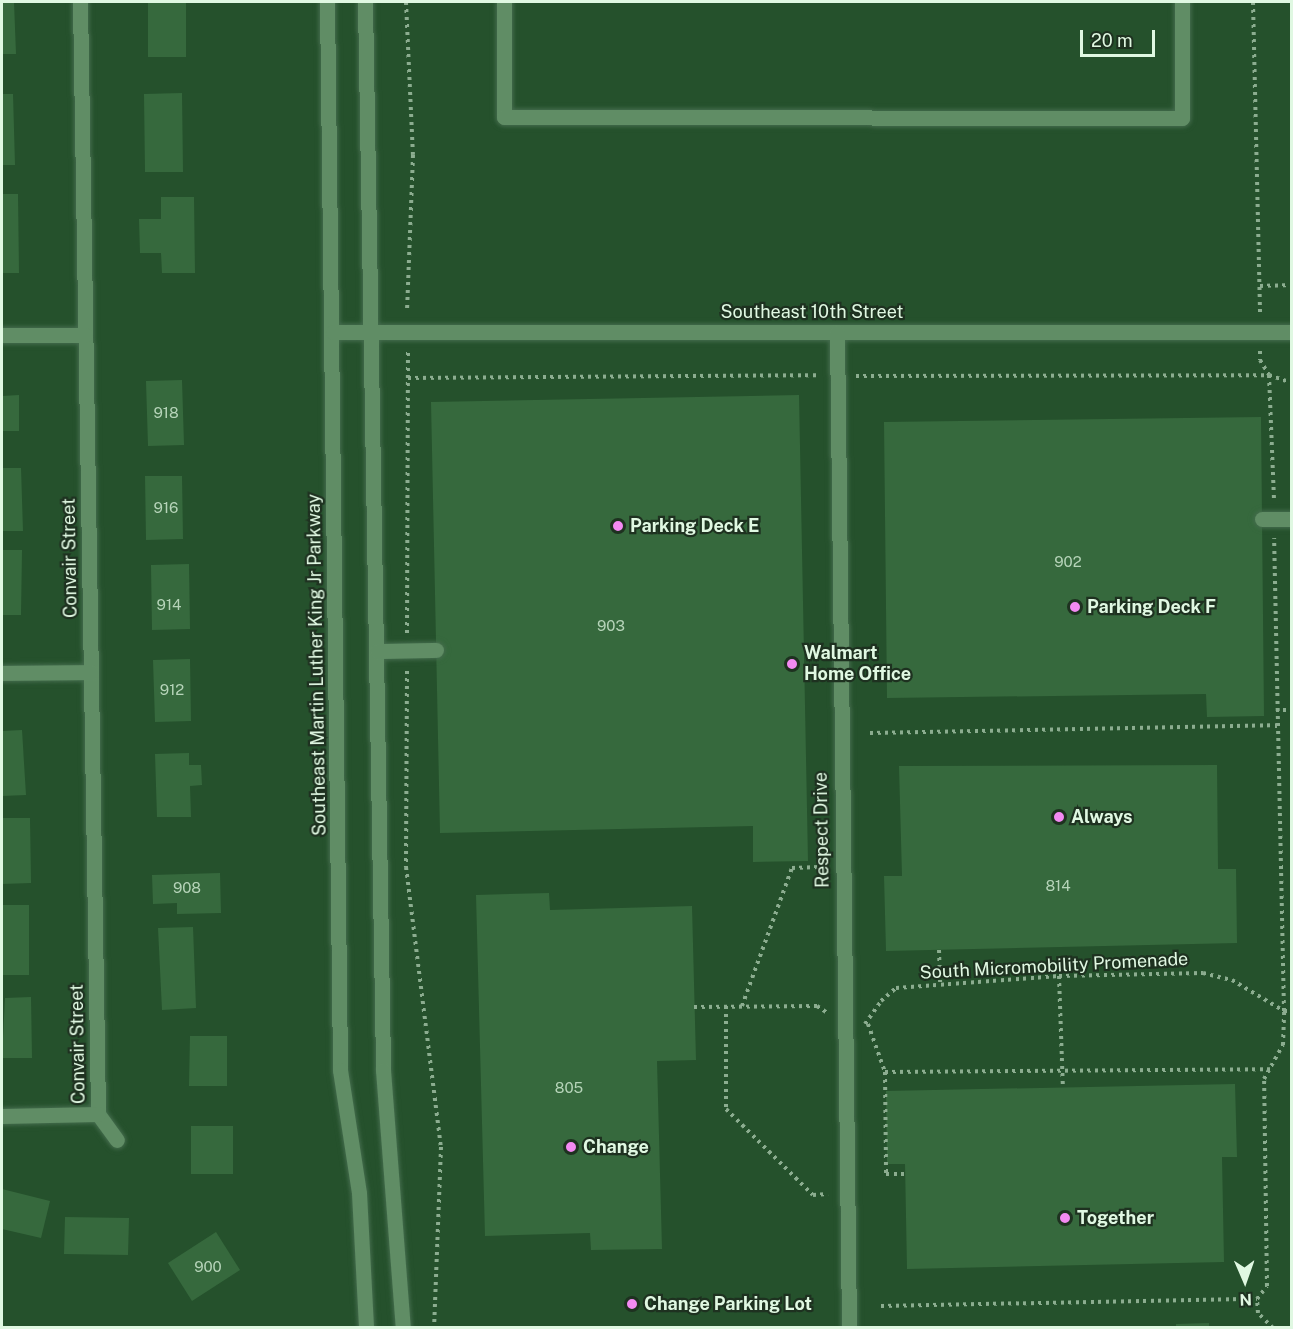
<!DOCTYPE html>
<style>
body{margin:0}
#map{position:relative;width:1293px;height:1329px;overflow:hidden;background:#25512c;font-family:"Public Sans",sans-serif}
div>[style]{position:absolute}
.building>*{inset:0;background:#36693d}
.path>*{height:4px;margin-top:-2px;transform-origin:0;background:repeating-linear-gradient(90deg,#8cad90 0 3px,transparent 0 7.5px)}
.roads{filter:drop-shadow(0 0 2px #446c4d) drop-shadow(0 0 2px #446c4d)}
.minor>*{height:15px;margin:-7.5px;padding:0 7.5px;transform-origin:7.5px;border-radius:7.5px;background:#608d65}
.dots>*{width:16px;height:16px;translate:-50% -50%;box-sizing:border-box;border:3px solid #1e3120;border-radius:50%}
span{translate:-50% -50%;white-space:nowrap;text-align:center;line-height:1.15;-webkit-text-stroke:4.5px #1e3120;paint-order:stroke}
.number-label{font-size:15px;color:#b6d4b9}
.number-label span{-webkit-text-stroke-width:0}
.street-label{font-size:18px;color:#e0f8e2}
.poi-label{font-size:18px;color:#e0f8e2;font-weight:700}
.left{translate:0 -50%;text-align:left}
.frame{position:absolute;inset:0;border:3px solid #e0f8e2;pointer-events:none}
.north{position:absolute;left:1215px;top:1251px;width:60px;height:60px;-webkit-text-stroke:4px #1e3120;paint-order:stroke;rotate:178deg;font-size:16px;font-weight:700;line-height:24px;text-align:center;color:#e0f8e2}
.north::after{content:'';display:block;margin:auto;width:21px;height:27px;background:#e0f8e2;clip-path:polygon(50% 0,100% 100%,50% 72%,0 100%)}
.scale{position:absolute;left:1080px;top:30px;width:75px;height:27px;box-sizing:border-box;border:3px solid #e0f8e2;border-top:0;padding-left:8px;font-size:18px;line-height:21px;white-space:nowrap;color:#e0f8e2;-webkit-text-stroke:4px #1e3120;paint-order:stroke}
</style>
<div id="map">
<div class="building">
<div style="clip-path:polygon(2px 2px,14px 2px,16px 54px,2px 54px)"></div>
<div style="clip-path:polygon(148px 2px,186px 2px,186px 57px,148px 57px)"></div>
<div style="clip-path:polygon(182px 93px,183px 172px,145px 172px,144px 94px)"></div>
<div style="clip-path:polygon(2px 94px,13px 94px,15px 165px,2px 165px)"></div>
<div style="clip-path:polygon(2px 194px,18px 194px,19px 273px,2px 273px)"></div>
<div style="clip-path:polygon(161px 197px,194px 197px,195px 273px,162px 273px,161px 253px,140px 253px,139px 219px,161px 219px)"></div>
<div style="clip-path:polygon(182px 380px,184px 445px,148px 446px,146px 381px)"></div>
<div style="clip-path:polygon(19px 395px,19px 431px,2px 431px,2px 396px)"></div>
<div style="clip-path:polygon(799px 395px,808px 861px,753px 862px,753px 826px,440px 833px,431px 402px)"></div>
<div style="clip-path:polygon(1261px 417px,1264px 716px,1207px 717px,1206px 694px,887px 698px,884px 422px)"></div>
<div style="clip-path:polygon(2px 468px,21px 468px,23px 531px,2px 531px)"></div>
<div style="clip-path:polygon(145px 476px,182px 476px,183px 539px,146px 540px)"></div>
<div style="clip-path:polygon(2px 550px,22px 550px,21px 615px,2px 615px)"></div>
<div style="clip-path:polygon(189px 564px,190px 629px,152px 630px,151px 565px)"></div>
<div style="clip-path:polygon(190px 659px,191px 721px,155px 722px,153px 660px)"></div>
<div style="clip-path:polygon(22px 730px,26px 795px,2px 796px,2px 731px)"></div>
<div style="clip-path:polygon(189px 753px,189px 765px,201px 765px,202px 785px,190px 786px,191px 817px,157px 817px,155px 754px)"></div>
<div style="clip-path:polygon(1217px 765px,1218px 869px,1236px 869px,1237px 943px,886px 951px,884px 876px,902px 876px,899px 766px)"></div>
<div style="clip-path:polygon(2px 818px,30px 818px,31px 883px,2px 884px)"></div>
<div style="clip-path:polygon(220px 873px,221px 913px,177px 914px,177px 903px,153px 904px,152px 875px)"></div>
<div style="clip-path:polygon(549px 893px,550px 910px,692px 906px,696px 1060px,657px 1061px,662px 1249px,591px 1250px,590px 1233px,485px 1236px,476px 895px)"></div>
<div style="clip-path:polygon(2px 905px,29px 905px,29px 975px,2px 975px)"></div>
<div style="clip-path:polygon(193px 927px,196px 1008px,162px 1010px,158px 928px)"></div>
<div style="clip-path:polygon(31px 997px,32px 1058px,2px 1058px,5px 998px)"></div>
<div style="clip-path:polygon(190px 1036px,227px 1036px,227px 1086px,189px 1086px)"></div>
<div style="clip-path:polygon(1235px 1084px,1237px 1157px,1222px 1157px,1224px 1262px,907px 1269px,905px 1164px,887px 1164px,886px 1091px)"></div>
<div style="clip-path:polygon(191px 1126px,233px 1126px,233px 1174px,191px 1174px)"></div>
<div style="clip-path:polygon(2px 1189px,50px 1201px,41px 1238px,2px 1229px)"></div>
<div style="clip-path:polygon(65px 1217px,129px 1218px,128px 1255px,64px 1254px)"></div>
<div style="clip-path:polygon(216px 1232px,240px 1270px,192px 1301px,168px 1263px)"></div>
<div style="clip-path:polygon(1209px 1323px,1209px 1328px,1176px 1328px,1176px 1324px)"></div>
</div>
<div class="path">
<div style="left:406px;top:2px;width:153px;rotate:87.4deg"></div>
<div style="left:413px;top:155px;width:157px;rotate:92.2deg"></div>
<div style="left:1253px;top:2px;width:312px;rotate:88.7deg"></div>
<div style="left:1260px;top:286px;width:32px;rotate:-2deg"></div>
<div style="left:1260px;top:351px;width:9px;rotate:90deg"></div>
<div style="left:1260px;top:360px;width:17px;rotate:59deg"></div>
<div style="left:1269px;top:375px;width:24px;rotate:19deg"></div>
<div style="left:856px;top:376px;width:413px;rotate:-0.1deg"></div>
<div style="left:1269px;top:375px;width:125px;rotate:87.7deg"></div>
<div style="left:408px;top:378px;width:411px;rotate:-0.4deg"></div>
<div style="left:407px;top:633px;width:283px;rotate:-89.8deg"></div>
<div style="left:407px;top:671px;width:196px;rotate:90.3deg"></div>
<div style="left:406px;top:867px;width:282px;rotate:82.9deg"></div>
<div style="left:441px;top:1147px;width:181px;rotate:92.2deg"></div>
<div style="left:1276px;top:710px;width:16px"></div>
<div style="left:870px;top:733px;width:407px;rotate:-1.1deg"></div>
<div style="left:939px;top:950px;width:32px;rotate:88deg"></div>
<div style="left:1059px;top:976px;width:112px;rotate:88deg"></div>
<div style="left:726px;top:1006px;width:103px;rotate:90deg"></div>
<div style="left:726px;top:1109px;width:122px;rotate:44.7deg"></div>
<div style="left:813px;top:1195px;width:15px;rotate:-4deg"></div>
<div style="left:742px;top:1006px;width:147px;rotate:-70.1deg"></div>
<div style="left:792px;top:868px;width:34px;rotate:-2deg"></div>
<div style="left:694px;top:1007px;width:123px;rotate:-0.5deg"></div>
<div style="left:817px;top:1006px;width:11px;rotate:34deg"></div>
<div style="left:865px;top:1024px;width:28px;rotate:-55deg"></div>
<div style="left:881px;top:1001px;width:20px;rotate:-41deg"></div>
<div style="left:896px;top:988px;width:163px;rotate:-4.2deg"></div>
<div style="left:1059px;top:976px;width:144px;rotate:-1.2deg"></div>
<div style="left:1203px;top:973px;width:30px;rotate:14deg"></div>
<div style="left:1232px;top:980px;width:61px;rotate:30.8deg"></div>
<div style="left:1284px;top:1011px;width:8px"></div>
<div style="left:868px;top:1024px;width:51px;rotate:70.5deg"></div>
<div style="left:885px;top:1072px;width:102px;rotate:89.4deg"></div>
<div style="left:886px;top:1174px;width:19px"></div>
<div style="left:885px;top:1072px;width:385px;rotate:-0.4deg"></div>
<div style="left:881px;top:1306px;width:376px;rotate:-1.1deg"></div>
<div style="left:1273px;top:1328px;width:21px;rotate:-135deg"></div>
<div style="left:1258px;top:1313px;width:14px;rotate:-94deg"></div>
<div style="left:1257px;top:1299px;width:16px;rotate:-52deg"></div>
<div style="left:1267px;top:1286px;width:207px;rotate:-90.8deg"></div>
<div style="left:1264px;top:1079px;width:39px;rotate:-61deg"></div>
<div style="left:1283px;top:1045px;width:34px;rotate:-88deg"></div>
<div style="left:1284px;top:1011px;width:473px;rotate:-91.2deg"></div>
</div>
<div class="roads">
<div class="minor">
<div style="left:80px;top:2px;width:1112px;rotate:89.07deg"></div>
<div style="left:327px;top:2px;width:1068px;rotate:89.3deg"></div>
<div style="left:340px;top:1070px;width:124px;rotate:81.2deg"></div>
<div style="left:359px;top:1193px;width:135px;rotate:87deg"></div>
<div style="left:365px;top:2px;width:1068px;rotate:89.03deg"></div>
<div style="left:383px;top:1070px;width:259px;rotate:85.6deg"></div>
<div style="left:504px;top:2px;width:115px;rotate:90deg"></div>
<div style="left:504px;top:117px;width:678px;rotate:0.08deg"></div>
<div style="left:1182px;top:118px;width:116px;rotate:-90deg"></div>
<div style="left:333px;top:332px;width:959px"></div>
<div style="left:837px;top:332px;width:996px;rotate:89.31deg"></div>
<div style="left:2px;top:335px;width:83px"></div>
<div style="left:1262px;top:519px;width:30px"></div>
<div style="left:377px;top:651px;width:59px;rotate:-1deg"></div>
<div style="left:2px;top:673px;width:89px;rotate:-0.6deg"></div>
<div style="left:98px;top:1114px;width:32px;rotate:54deg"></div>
<div style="left:2px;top:1116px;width:96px;rotate:-1.2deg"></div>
</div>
</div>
<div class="dots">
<div style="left:618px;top:526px;background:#f38af2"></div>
<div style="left:1075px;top:607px;background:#f38af2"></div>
<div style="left:792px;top:664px;background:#f38af2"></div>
<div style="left:1059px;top:817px;background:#f38af2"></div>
<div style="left:571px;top:1147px;background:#f38af2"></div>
<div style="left:1065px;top:1218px;background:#f38af2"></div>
<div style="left:632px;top:1304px;background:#f38af2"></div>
</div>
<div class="number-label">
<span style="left:166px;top:413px">918</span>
<span style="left:166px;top:508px">916</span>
<span style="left:1068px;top:562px">902</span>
<span style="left:169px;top:605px">914</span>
<span style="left:611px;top:626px">903</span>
<span style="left:172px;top:690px">912</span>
<span style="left:1058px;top:886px">814</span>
<span style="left:187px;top:888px">908</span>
<span style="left:569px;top:1088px">805</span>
<span style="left:208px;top:1267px">900</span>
</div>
<div class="street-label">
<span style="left:812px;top:312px">Southeast 10th Street</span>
<span style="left:70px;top:558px;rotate:-91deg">Convair Street</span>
<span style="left:317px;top:665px;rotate:-91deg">Southeast Martin Luther King Jr Parkway</span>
<span style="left:822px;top:830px;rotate:-91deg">Respect Drive</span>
<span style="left:1054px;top:966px;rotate:-3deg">South Micromobility Promenade</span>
<span style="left:78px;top:1044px;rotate:-91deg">Convair Street</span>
</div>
<div class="poi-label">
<span class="left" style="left:630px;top:526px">Parking Deck E</span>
<span class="left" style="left:1087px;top:607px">Parking Deck F</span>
<span class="left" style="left:804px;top:664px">Walmart<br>Home Office</span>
<span class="left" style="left:1071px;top:817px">Always</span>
<span class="left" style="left:583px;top:1147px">Change</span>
<span class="left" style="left:1077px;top:1218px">Together</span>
<span class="left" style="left:644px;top:1304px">Change Parking Lot</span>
</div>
<div class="frame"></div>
<div class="north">N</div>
<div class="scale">20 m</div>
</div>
